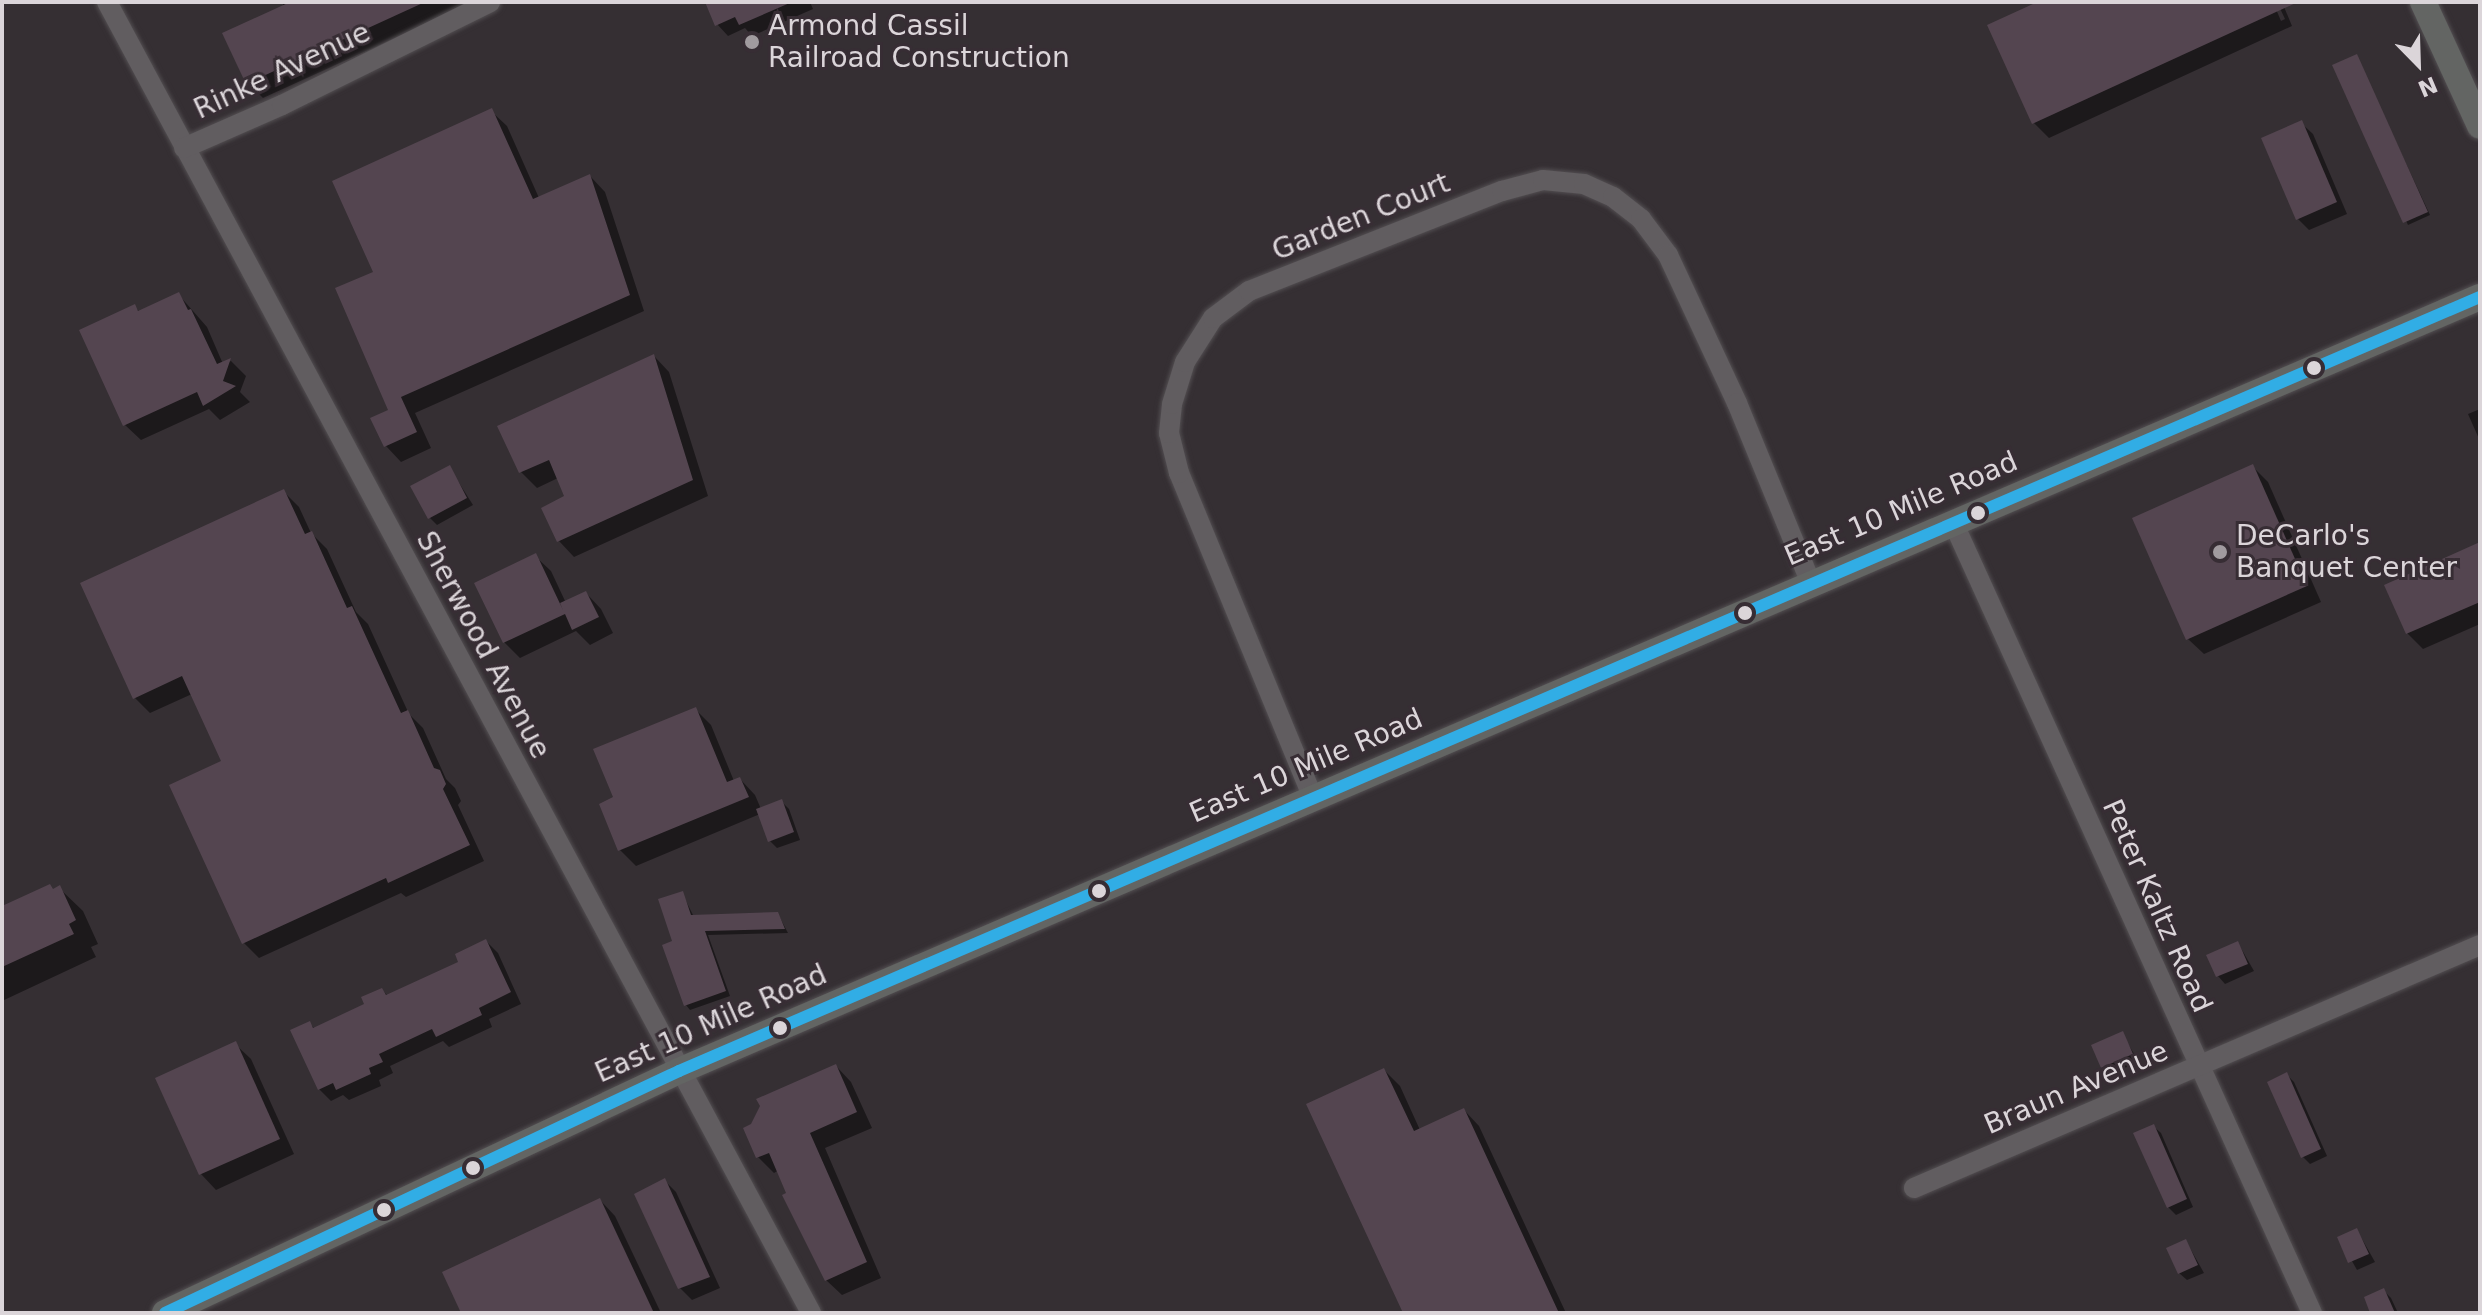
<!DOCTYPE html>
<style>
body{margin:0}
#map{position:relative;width:2482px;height:1315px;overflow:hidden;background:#352f33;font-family:"DejaVu Sans",sans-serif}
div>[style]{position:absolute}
.shadow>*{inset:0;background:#0007}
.building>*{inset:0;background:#544550}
.roads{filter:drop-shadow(0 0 2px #524e51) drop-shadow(0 0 2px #524e51)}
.minor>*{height:20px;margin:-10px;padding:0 10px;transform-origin:10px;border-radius:10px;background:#615d60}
.major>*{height:26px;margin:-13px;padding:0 13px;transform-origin:13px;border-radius:13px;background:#636563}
.bus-1>*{height:12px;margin:-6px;padding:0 6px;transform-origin:6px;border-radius:6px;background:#31ade5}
.dots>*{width:22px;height:22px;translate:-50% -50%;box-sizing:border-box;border:4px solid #372d34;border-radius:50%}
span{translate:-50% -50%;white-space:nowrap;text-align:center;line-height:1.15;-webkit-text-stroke:6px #372d34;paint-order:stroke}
.poi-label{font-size:28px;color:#dbd5d9}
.left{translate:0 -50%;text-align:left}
.street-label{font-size:28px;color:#dbd5d9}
.frame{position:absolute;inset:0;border:4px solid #dbd5d9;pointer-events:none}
.north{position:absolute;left:2378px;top:24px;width:80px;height:80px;-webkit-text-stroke:6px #372d34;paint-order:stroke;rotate:157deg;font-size:22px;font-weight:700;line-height:32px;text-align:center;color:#dbd5d9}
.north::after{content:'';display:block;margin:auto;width:28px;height:36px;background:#dbd5d9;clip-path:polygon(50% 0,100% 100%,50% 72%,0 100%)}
</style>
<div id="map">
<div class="shadow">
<div style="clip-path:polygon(282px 2px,474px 2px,263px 98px,248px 83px,284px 7px)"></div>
<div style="clip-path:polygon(707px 2px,810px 2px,813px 9px,752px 36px,745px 28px,728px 36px,717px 24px)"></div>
<div style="clip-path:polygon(2042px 2px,2273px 2px,2281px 21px,2285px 19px,2277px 2px,2282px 2px,2292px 26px,2049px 138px,2034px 123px)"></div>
<div style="clip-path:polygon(2356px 56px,2430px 215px,2408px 225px,2334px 66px)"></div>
<div style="clip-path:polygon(491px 111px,507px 126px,539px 198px,590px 176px,605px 192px,644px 311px,415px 413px,431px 448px,401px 462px,386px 446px,373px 419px,391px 411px,376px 273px)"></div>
<div style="clip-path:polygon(2301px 123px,2313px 134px,2347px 214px,2309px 230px,2298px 219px)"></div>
<div style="clip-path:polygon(178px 294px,207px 327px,223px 364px,231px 361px,246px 376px,240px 392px,250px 402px,220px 420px,209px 409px,141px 440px,125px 425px,134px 307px,140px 312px)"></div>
<div style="clip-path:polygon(654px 356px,669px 372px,708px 496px,574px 557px,559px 541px,566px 497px,558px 478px,537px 488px,521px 472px,500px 427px)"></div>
<div style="clip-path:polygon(2480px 409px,2480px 441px,2468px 414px)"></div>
<div style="clip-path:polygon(2252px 466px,2268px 482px,2321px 602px,2204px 654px,2188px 639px)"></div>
<div style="clip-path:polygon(449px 467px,473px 505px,437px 525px,430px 518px)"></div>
<div style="clip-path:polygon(283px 491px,299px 507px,311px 533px,327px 549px,356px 612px,368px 624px,409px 714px,423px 728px,446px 779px,455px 788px,461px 801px,458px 805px,484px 861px,406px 897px,401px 893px,259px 958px,244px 943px,224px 762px,192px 694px,150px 713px,135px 698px)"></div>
<div style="clip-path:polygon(2480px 544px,2480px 624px,2423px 649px,2407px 633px)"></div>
<div style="clip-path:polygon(535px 556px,551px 571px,566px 603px,586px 593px,601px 609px,613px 633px,590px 645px,576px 631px,520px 658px,504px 642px)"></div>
<div style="clip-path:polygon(695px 709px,711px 725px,734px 781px,740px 779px,755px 795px,761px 809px,781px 801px,789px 809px,800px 840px,777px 848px,770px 841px,760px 814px,636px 866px,620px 850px,601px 805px,616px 799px)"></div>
<div style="clip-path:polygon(59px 888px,83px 911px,98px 944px,91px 947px,96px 957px,2px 1001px,2px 908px)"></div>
<div style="clip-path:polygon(682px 893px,694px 917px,778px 914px,788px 933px,708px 935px,730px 996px,690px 1010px,686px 1005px,674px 943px)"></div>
<div style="clip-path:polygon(486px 941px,498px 953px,521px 1004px,489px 1019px,492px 1027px,449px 1047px,443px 1041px,390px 1066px,393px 1073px,379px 1080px,381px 1086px,349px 1100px,343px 1095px,331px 1101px,319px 1089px,309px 1023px,315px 1029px,367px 1005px,382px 990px,388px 996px,461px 963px)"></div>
<div style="clip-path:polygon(2238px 943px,2254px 971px,2225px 984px,2218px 976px)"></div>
<div style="clip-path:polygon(2122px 1034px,2139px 1062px,2110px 1074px,2102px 1067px)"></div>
<div style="clip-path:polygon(235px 1044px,251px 1059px,294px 1154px,216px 1190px,201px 1174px)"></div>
<div style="clip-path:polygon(836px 1066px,851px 1082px,872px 1128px,825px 1148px,881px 1278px,842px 1295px,826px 1280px,779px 1170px,774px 1173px,758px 1157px)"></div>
<div style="clip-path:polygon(1384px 1070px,1400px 1086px,1420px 1130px,1464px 1110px,1479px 1126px,1566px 1313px,1405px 1313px)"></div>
<div style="clip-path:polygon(2287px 1075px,2294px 1082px,2327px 1156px,2310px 1164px,2303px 1157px)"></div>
<div style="clip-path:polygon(2153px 1126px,2161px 1133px,2193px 1207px,2176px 1215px,2168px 1207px)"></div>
<div style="clip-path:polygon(665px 1181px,676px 1192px,720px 1288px,692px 1300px,680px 1288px)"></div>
<div style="clip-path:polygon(600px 1200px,615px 1216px,661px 1313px,463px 1313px)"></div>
<div style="clip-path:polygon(2357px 1230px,2375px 1262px,2357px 1270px,2339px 1238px)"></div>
<div style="clip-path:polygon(2186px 1241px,2204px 1273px,2187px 1280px,2179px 1273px)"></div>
<div style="clip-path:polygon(2383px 1290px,2391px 1298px,2398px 1313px,2373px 1313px)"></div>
</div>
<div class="building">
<div style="clip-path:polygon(290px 2px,425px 2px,246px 84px,222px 33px)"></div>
<div style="clip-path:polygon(705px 2px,792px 2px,739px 25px,735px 17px,715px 26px)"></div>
<div style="clip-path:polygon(2037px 2px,2298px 2px,2032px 124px,1987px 25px)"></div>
<div style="clip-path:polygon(2357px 54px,2428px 212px,2403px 223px,2332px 65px)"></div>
<div style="clip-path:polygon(492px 108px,533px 199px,590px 174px,630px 295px,401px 397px,417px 432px,384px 447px,370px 418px,388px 410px,335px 288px,373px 272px,332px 181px)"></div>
<div style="clip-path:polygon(2302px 120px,2337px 202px,2296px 220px,2261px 138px)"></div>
<div style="clip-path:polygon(179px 292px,188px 310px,191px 309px,217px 364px,231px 358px,223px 381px,236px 386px,203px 406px,197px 392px,123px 426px,79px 330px,135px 304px,138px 311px)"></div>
<div style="clip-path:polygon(654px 354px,693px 480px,557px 542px,541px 508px,564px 496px,549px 460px,519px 473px,497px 426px)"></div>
<div style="clip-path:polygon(2253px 464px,2307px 586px,2186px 640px,2132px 518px)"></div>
<div style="clip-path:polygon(450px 465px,467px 498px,428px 519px,410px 486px)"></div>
<div style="clip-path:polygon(284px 489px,305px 534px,312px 531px,347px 608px,352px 606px,401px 713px,408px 710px,434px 768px,440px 770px,446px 784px,443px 789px,470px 845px,388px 883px,386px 878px,242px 944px,169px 785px,221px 761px,182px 676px,133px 699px,80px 583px)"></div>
<div style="clip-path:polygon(2480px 542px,2480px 602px,2406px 634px,2384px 585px)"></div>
<div style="clip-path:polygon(536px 553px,563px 610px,560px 603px,586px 591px,599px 617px,572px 630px,565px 614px,503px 643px,474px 583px)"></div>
<div style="clip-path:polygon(696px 707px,727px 782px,740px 777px,749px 797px,618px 851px,599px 804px,613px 797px,593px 749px)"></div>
<div style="clip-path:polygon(782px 799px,794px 832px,768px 842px,756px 809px)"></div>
<div style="clip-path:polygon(50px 884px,53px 889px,60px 885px,76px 920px,69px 924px,74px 934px,2px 967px,2px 906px)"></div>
<div style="clip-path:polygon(683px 891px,691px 915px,778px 912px,785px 929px,705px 931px,726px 991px,684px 1006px,662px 945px,672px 941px,658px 899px)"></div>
<div style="clip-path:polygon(486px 939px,511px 992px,479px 1008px,482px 1015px,436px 1037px,432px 1029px,379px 1054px,383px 1062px,369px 1068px,371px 1074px,336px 1090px,333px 1083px,318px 1090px,290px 1030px,310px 1021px,313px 1028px,364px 1004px,361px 997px,382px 988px,386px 995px,458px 962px,455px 954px)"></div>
<div style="clip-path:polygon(2238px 941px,2248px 964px,2216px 977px,2206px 955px)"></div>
<div style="clip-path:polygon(2123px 1031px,2133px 1054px,2101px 1068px,2091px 1045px)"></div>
<div style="clip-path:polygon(236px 1041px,280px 1139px,199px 1175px,155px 1078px)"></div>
<div style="clip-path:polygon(836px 1064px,857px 1112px,810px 1133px,867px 1262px,825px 1281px,782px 1195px,786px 1193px,769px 1153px,756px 1158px,743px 1128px,751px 1124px,760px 1106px,756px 1099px)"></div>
<div style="clip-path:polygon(1384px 1068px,1414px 1131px,1464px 1108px,1559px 1313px,1403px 1313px,1306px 1104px)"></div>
<div style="clip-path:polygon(2287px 1072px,2321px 1149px,2301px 1158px,2267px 1082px)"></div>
<div style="clip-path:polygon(2154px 1124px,2187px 1199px,2167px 1208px,2133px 1133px)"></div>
<div style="clip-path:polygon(665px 1178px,710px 1277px,678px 1289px,634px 1194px)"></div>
<div style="clip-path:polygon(600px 1198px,654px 1313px,461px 1313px,442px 1272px)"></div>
<div style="clip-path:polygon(2357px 1228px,2369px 1254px,2348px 1263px,2337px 1237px)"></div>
<div style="clip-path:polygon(2186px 1239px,2198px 1265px,2178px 1274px,2166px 1248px)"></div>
<div style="clip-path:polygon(2384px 1288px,2395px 1313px,2370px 1313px,2364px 1297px)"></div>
</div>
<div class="roads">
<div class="minor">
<div style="left:107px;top:2px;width:1488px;rotate:61.76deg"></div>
<div style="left:184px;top:148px;width:107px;rotate:-23.7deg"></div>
<div style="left:282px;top:105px;width:232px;rotate:-26.3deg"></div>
<div style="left:1953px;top:522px;width:869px;rotate:65.59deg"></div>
<div style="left:1313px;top:798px;width:352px;rotate:-112.4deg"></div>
<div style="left:1179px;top:473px;width:41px;rotate:-104deg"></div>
<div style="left:1169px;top:433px;width:29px;rotate:-84deg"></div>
<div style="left:1172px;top:404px;width:44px;rotate:-72.8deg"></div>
<div style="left:1185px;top:362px;width:52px;rotate:-57.5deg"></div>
<div style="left:1213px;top:318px;width:45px;rotate:-36.9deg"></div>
<div style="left:1249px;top:291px;width:272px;rotate:-21.6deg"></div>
<div style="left:1502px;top:191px;width:42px;rotate:-15deg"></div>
<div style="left:1543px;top:180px;width:41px;rotate:5.6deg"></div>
<div style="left:1584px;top:184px;width:32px;rotate:24deg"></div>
<div style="left:1613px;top:197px;width:36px;rotate:38deg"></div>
<div style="left:1641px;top:219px;width:45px;rotate:53.1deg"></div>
<div style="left:1668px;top:255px;width:163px;rotate:65deg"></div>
<div style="left:1737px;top:403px;width:195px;rotate:67.7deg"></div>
<div style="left:1914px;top:1188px;width:616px;rotate:-23.24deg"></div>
</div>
<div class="major">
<div style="left:2423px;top:2px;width:136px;rotate:65.3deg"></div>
<div style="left:165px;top:1313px;width:568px;rotate:-25.21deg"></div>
<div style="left:679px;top:1071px;width:1960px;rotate:-23.26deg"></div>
</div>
</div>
<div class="bus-1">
<div style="left:165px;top:1313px;width:568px;rotate:-25.21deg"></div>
<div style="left:679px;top:1071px;width:1960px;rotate:-23.26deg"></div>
</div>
<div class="dots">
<div style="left:752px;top:42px;background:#a19b9f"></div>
<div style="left:2314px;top:368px;background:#dbd5d9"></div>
<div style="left:1978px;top:513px;background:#dbd5d9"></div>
<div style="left:2220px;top:552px;background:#a19b9f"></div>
<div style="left:1745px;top:613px;background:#dbd5d9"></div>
<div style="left:1099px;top:891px;background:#dbd5d9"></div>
<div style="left:780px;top:1028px;background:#dbd5d9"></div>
<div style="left:473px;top:1168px;background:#dbd5d9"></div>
<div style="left:384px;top:1210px;background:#dbd5d9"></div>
</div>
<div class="poi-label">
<span class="left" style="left:768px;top:42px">Armond Cassil<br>Railroad Construction</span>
<span class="left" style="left:2236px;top:552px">DeCarlo's<br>Banquet Center</span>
</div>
<div class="street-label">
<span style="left:282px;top:71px;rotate:-25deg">Rinke Avenue</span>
<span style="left:1361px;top:217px;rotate:-22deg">Garden Court</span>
<span style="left:1901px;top:509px;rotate:-23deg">East 10 Mile Road</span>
<span style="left:483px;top:645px;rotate:62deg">Sherwood Avenue</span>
<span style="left:1306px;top:766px;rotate:-23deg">East 10 Mile Road</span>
<span style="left:2157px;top:906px;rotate:66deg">Peter Kaltz Road</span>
<span style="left:711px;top:1024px;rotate:-24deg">East 10 Mile Road</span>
<span style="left:2076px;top:1088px;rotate:-23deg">Braun Avenue</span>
</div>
<div class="frame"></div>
<div class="north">N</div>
</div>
